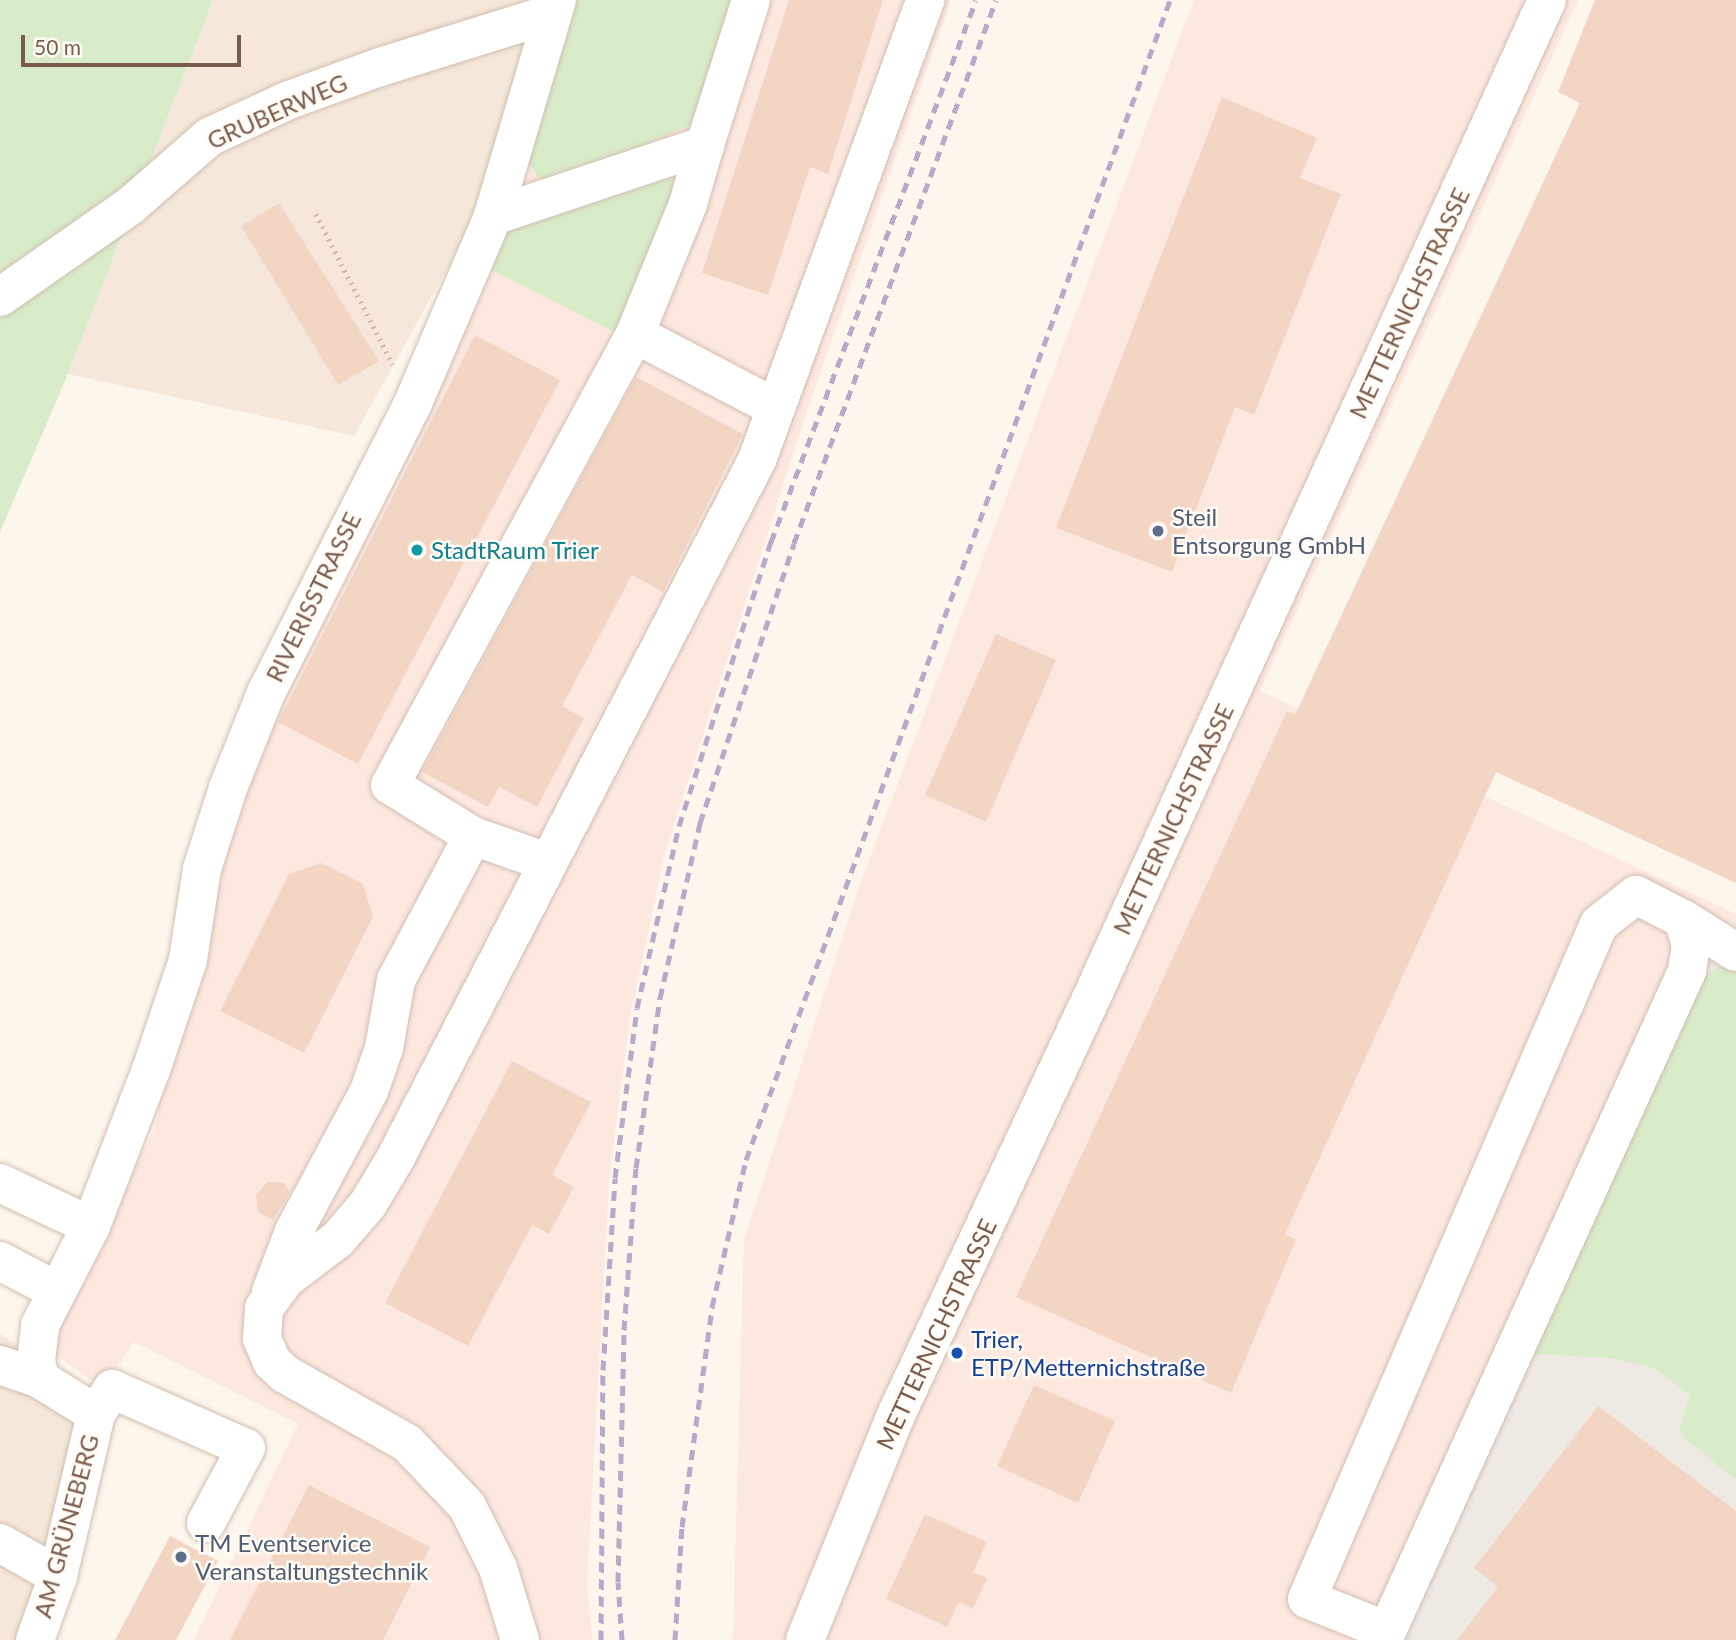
<!DOCTYPE html>
<meta charset="utf-8">
<style>
body{margin:0}
#map{position:relative;width:1736px;height:1640px;overflow:hidden;background:#fdf6ec;font-family:Lato,sans-serif}
div>[style]{position:absolute}
.residential>*{inset:0;background:#f5e8da}
.commercial>*{inset:0;background:#fde8e0}
.industrial>*{inset:0;background:#efe9e4}
.green>*{inset:0;background:#d8ecc9}
.building>*{inset:0;background:#f3d5c3}
.path>*{height:4.5px;margin-top:-2.25px;transform-origin:0;background:repeating-linear-gradient(90deg,#d9b8a5 0 2px,transparent 0 7px)}
.roads{filter:drop-shadow(0 0 2px #d1beb0) drop-shadow(0 0 2px #d1beb0)}
.minor>*{height:38px;margin:-19px;padding:0 19px;transform-origin:19px;border-radius:19px;background:#fff}
.rail>*{height:5px;margin-top:-2.5px;transform-origin:0;background:repeating-linear-gradient(90deg,#b9a8c9 0 10px,transparent 0 17px)}
.dots>*{width:19px;height:19px;translate:-50% -50%;box-sizing:border-box;border:4px solid #fffaf3;border-radius:50%}
span{translate:-50% -50%;white-space:nowrap;text-align:center;line-height:1.15;-webkit-text-stroke:5px #fffaf3;paint-order:stroke}
.street-label{font-size:24px;color:#7a5c4d}
.service-label{font-size:24px;color:#4e5e75}
.left{translate:0 -50%;text-align:left}
.culture-label{font-size:24px;color:#0d838f}
.transit-label{font-size:24px;color:#164399}
.scale{position:absolute;left:21px;top:35px;width:220px;height:32px;box-sizing:border-box;border:4px solid #7a5c4d;border-top:0;padding-left:9px;font-size:21px;line-height:24px;white-space:nowrap;color:#7a5c4d;-webkit-text-stroke:5px #fffaf3;paint-order:stroke}
</style>
<div id="map">
<div class="residential">
<div style="clip-path:polygon(213px 0,538px 0,467px 233px,354px 436px,68px 374px)"></div>
<div style="clip-path:polygon(0 1334px,97px 1393px,21px 1640px,0 1640px)"></div>
</div>
<div class="commercial">
<div style="clip-path:polygon(567px 0,951px 0,807px 411px,665px 853px,630px 1016px,609px 1182px,587px 1582px,592px 1640px,194px 1640px,298px 1424px,134px 1342px,103px 1389px,42px 1345px,154px 1131px,208px 866px)"></div>
<div style="clip-path:polygon(1194px 0,1578px 0,1260px 691px,1736px 914px,1736px 964px,1404px 1640px,733px 1640px,744px 1240px,860px 884px)"></div>
</div>
<div class="industrial">
<div style="clip-path:polygon(1711px 958px,1736px 964px,1736px 1640px,1404px 1640px)"></div>
</div>
<div class="green">
<div style="clip-path:polygon(0 0,213px 0,68px 374px,0 532px)"></div>
<div style="clip-path:polygon(575px 0,735px 0,699px 121px,564px 179px,550px 180px,537px 176px,528px 162px)"></div>
<div style="clip-path:polygon(663px 172px,677px 184px,652px 253px,614px 332px,490px 269px,500px 238px,508px 232px)"></div>
<div style="clip-path:polygon(1736px 965px,1736px 1480px,1683px 1437px,1679px 1429px,1690px 1396px,1654px 1368px,1609px 1358px,1531px 1354px,1701px 980px,1718px 967px)"></div>
</div>
<div class="building">
<div style="clip-path:polygon(789px 0,883px 0,828px 174px,810px 167px,768px 295px,702px 273px)"></div>
<div style="clip-path:polygon(1595px 0,1736px 0,1736px 883px,1496px 772px,1285px 1234px,1296px 1240px,1231px 1393px,1016px 1297px,1287px 711px,1295px 715px,1580px 103px,1558px 92px)"></div>
<div style="clip-path:polygon(1222px 97px,1317px 138px,1300px 178px,1341px 194px,1254px 415px,1235px 407px,1172px 572px,1056px 528px)"></div>
<div style="clip-path:polygon(279px 203px,379px 361px,338px 385px,241px 226px)"></div>
<div style="clip-path:polygon(475px 335px,560px 380px,358px 764px,278px 722px)"></div>
<div style="clip-path:polygon(636px 377px,743px 434px,663px 592px,632px 575px,562px 706px,584px 718px,537px 807px,499px 787px,488px 807px,422px 772px)"></div>
<div style="clip-path:polygon(996px 634px,1056px 660px,986px 822px,925px 795px)"></div>
<div style="clip-path:polygon(321px 863px,363px 884px,373px 917px,304px 1053px,220px 1011px,289px 874px)"></div>
<div style="clip-path:polygon(512px 1061px,591px 1102px,552px 1175px,574px 1187px,549px 1234px,532px 1225px,468px 1346px,385px 1303px)"></div>
<div style="clip-path:polygon(267px 1182px,284px 1183px,290px 1192px,273px 1220px,258px 1212px,256px 1195px)"></div>
<div style="clip-path:polygon(1034px 1385px,1115px 1421px,1078px 1503px,997px 1466px)"></div>
<div style="clip-path:polygon(1598px 1406px,1736px 1511px,1736px 1640px,1457px 1640px,1498px 1587px,1474px 1568px)"></div>
<div style="clip-path:polygon(309px 1485px,430px 1547px,383px 1640px,230px 1640px)"></div>
<div style="clip-path:polygon(925px 1514px,987px 1542px,973px 1572px,987px 1578px,973px 1609px,959px 1602px,947px 1627px,886px 1599px)"></div>
<div style="clip-path:polygon(170px 1536px,218px 1561px,176px 1640px,115px 1640px)"></div>
</div>
<div class="path">
<div style="left:316px;top:214px;width:169px;rotate:63deg"></div>
</div>
<div class="roads">
<div class="minor">
<div style="left:493px;top:216px;width:224px;rotate:-18.5deg"></div>
<div style="left:705px;top:145px;width:152px;rotate:-72.4deg"></div>
<div style="left:0;top:297px;width:159px;rotate:-35deg"></div>
<div style="left:130px;top:206px;width:105px;rotate:-41.1deg"></div>
<div style="left:209px;top:137px;width:88px;rotate:-24.8deg"></div>
<div style="left:289px;top:100px;width:97px;rotate:-19.9deg"></div>
<div style="left:380px;top:67px;width:181px;rotate:-17.3deg"></div>
<div style="left:635px;top:334px;width:140px;rotate:-67.8deg"></div>
<div style="left:688px;top:204px;width:61px;rotate:-73.9deg"></div>
<div style="left:547px;top:862px;width:78px;rotate:-160.6deg"></div>
<div style="left:473px;top:836px;width:97px;rotate:-148.4deg"></div>
<div style="left:390px;top:785px;width:513px;rotate:-61.49deg"></div>
<div style="left:635px;top:334px;width:159px;rotate:27.7deg"></div>
<div style="left:1683px;top:919px;width:27px;rotate:73deg"></div>
<div style="left:1691px;top:945px;width:26px;rotate:99deg"></div>
<div style="left:1687px;top:971px;width:725px;rotate:114.44deg"></div>
<div style="left:1387px;top:1631px;width:86px;rotate:-158.2deg"></div>
<div style="left:1307px;top:1599px;width:735px;rotate:-66.61deg"></div>
<div style="left:1599px;top:924px;width:47px;rotate:-38.1deg"></div>
<div style="left:1636px;top:895px;width:53px;rotate:27.1deg"></div>
<div style="left:1683px;top:919px;width:62px;rotate:31.9deg"></div>
<div style="left:0;top:1183px;width:101px;rotate:25.3deg"></div>
<div style="left:0;top:1261px;width:62px;rotate:27.8deg"></div>
<div style="left:271px;top:1292px;width:65px;rotate:-69.3deg"></div>
<div style="left:294px;top:1231px;width:159px;rotate:-61.8deg"></div>
<div style="left:369px;top:1091px;width:46px;rotate:-70.8deg"></div>
<div style="left:384px;top:1048px;width:69px;rotate:-80deg"></div>
<div style="left:396px;top:980px;width:163px;rotate:-61.9deg"></div>
<div style="left:0;top:1365px;width:42px;rotate:19.3deg"></div>
<div style="left:96px;top:1414px;width:30px;rotate:-57deg"></div>
<div style="left:112px;top:1389px;width:146px;rotate:23.8deg"></div>
<div style="left:246px;top:1448px;width:85px;rotate:118.1deg"></div>
<div style="left:0;top:1543px;width:67px;rotate:29.6deg"></div>
<div style="left:35px;top:1640px;width:68px;rotate:-70.2deg"></div>
<div style="left:58px;top:1576px;width:166px;rotate:-76.8deg"></div>
<div style="left:96px;top:1414px;width:66px;rotate:-148deg"></div>
<div style="left:40px;top:1379px;width:19px;rotate:-102deg"></div>
<div style="left:36px;top:1360px;width:35px;rotate:-83deg"></div>
<div style="left:40px;top:1325px;width:111px;rotate:-62.7deg"></div>
<div style="left:91px;top:1226px;width:167px;rotate:-69deg"></div>
<div style="left:151px;top:1070px;width:116px;rotate:-71.4deg"></div>
<div style="left:188px;top:960px;width:92px;rotate:-81.3deg"></div>
<div style="left:202px;top:869px;width:85px;rotate:-72.2deg"></div>
<div style="left:228px;top:788px;width:102px;rotate:-68.2deg"></div>
<div style="left:266px;top:693px;width:325px;rotate:-63.1deg"></div>
<div style="left:413px;top:403px;width:203px;rotate:-66.8deg"></div>
<div style="left:493px;top:216px;width:225px;rotate:-73.5deg"></div>
<div style="left:520px;top:1640px;width:75px;rotate:-107deg"></div>
<div style="left:498px;top:1568px;width:69px;rotate:-116.6deg"></div>
<div style="left:467px;top:1506px;width:87px;rotate:-133.6deg"></div>
<div style="left:407px;top:1443px;width:140px;rotate:-150.5deg"></div>
<div style="left:285px;top:1374px;width:18px;rotate:-137deg"></div>
<div style="left:272px;top:1362px;width:26px;rotate:-113deg"></div>
<div style="left:262px;top:1338px;width:30px;rotate:-86deg"></div>
<div style="left:264px;top:1308px;width:38px;rotate:-53deg"></div>
<div style="left:287px;top:1278px;width:64px;rotate:-37.4deg"></div>
<div style="left:338px;top:1239px;width:46px;rotate:-49.4deg"></div>
<div style="left:368px;top:1204px;width:52px;rotate:-59deg"></div>
<div style="left:395px;top:1159px;width:787px;rotate:-62.62deg"></div>
<div style="left:757px;top:460px;width:490px;rotate:-69.9deg"></div>
<div style="left:805px;top:1640px;width:243px;rotate:-68deg"></div>
<div style="left:896px;top:1415px;width:479px;rotate:-64.9deg"></div>
<div style="left:1099px;top:981px;width:1078px;rotate:-65.45deg"></div>
</div>
</div>
<div class="rail">
<div style="left:601px;top:1640px;width:270px;rotate:-89.6deg"></div>
<div style="left:603px;top:1370px;width:192px;rotate:-86.4deg"></div>
<div style="left:615px;top:1178px;width:171px;rotate:-82.6deg"></div>
<div style="left:637px;top:1008px;width:187px;rotate:-77deg"></div>
<div style="left:679px;top:826px;width:299px;rotate:-72.1deg"></div>
<div style="left:771px;top:542px;width:579px;rotate:-69.28deg"></div>
<div style="left:622px;top:1640px;width:58px;rotate:-93.9deg"></div>
<div style="left:618px;top:1582px;width:252px;rotate:-88.6deg"></div>
<div style="left:624px;top:1330px;width:162px;rotate:-85.8deg"></div>
<div style="left:636px;top:1168px;width:172px;rotate:-82deg"></div>
<div style="left:660px;top:998px;width:180px;rotate:-77.1deg"></div>
<div style="left:700px;top:823px;width:295px;rotate:-71.4deg"></div>
<div style="left:794px;top:543px;width:579px;rotate:-69.59deg"></div>
<div style="left:675px;top:1640px;width:113px;rotate:-86.5deg"></div>
<div style="left:682px;top:1527px;width:222px;rotate:-82.2deg"></div>
<div style="left:712px;top:1307px;width:151px;rotate:-77deg"></div>
<div style="left:746px;top:1160px;width:1235px;rotate:-69.92deg"></div>
</div>
<div class="dots">
<div style="left:1158px;top:531px;background:#5c6f8a"></div>
<div style="left:417px;top:550px;background:#0f9aa8"></div>
<div style="left:957px;top:1353px;background:#1a4fb4"></div>
<div style="left:181px;top:1557px;background:#5c6f8a"></div>
</div>
<div class="street-label">
<span style="left:277px;top:111px;rotate:-24deg">GRUBERWEG</span>
<span style="left:1409px;top:303px;rotate:-65deg">METTERNICHSTRASSE</span>
<span style="left:313px;top:597px;rotate:-64deg">RIVERISSTRASSE</span>
<span style="left:1173px;top:819px;rotate:-65deg">METTERNICHSTRASSE</span>
<span style="left:936px;top:1334px;rotate:-65deg">METTERNICHSTRASSE</span>
<span style="left:66px;top:1526px;rotate:-75deg">AM GRÜNEBERG</span>
</div>
<div class="service-label">
<span class="left" style="left:1172px;top:531px">Steil<br>Entsorgung GmbH</span>
<span class="left" style="left:195px;top:1557px">TM Eventservice<br>Veranstaltungstechnik</span>
</div>
<div class="culture-label">
<span class="left" style="left:431px;top:550px">StadtRaum Trier</span>
</div>
<div class="transit-label">
<span class="left" style="left:971px;top:1353px">Trier,<br>ETP/Metternichstraße</span>
</div>
<div class="scale">50 m</div>
</div>
